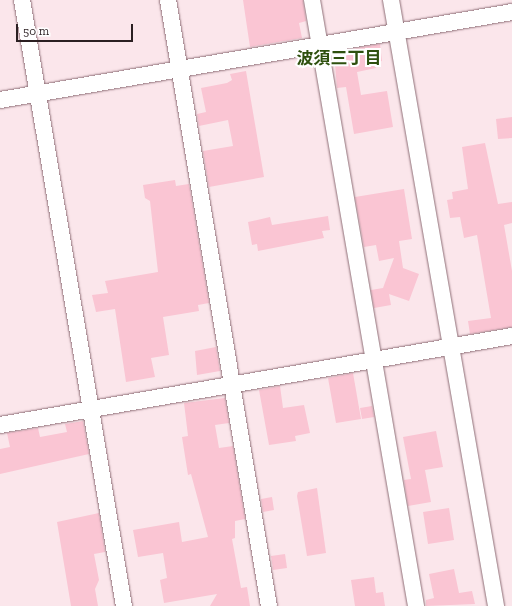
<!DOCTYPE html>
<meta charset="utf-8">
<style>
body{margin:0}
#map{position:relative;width:512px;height:606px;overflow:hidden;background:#fbe6eb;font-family:"Zilla Slab","Noto Sans JP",serif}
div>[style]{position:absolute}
.building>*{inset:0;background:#fac5d3}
.roads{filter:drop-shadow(0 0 1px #8e6f77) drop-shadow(0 0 1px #8e6f77)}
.minor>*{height:16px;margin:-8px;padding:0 8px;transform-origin:8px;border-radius:8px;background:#fff}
span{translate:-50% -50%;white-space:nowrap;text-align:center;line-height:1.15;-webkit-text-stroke:4px #fff;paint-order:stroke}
.neighbourhood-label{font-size:17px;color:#2e500e;font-weight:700}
.scale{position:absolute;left:16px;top:24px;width:117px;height:18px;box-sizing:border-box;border:2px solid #2b1f22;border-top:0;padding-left:5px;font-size:12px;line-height:14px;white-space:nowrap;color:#2b1f22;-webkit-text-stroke:3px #fff;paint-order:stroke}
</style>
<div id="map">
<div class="building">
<div style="clip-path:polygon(243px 0,303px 0,306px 21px,299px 23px,302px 38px,250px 47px)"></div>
<div style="clip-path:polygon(380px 44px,382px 61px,374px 63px,376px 68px,357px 72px,361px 95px,387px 91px,393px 127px,354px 134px,346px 87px,337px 88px,334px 52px)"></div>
<div style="clip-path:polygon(246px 71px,264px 177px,209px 187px,203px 151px,233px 146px,228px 120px,199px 126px,197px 114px,206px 112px,201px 88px,227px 83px,232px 80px,230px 74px)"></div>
<div style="clip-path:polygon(512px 117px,512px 138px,498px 139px,496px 119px)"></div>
<div style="clip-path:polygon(485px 143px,498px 204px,512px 202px,512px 223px,504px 225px,512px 271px,512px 327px,470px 334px,468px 321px,491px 318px,483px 271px,477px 235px,464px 238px,460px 217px,450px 218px,447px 200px,453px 199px,452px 192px,468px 189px,462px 147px)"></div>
<div style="clip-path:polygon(175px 180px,176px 186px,189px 184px,209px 303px,198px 305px,199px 311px,163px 317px,169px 355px,151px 358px,155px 377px,126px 382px,115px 309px,96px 312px,92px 295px,108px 293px,105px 281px,158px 272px,150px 201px,145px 198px,143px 185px)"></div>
<div style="clip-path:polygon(404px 189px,412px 239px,399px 241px,403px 268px,419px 274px,409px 301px,389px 294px,391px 305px,374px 308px,371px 290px,383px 288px,394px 258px,379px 261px,376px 245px,364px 247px,355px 197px)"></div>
<div style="clip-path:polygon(328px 216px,330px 230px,322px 231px,324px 238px,258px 251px,257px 244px,252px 245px,248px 222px,270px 217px,272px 225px)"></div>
<div style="clip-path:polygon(216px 347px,220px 371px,197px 375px,195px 351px)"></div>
<div style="clip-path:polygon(353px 373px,361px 419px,336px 423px,328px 378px)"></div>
<div style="clip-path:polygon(280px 386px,283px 408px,304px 405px,310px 433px,295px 436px,296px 441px,269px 445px,259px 390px)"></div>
<div style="clip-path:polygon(225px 398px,229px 423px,215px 425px,219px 448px,233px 446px,245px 519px,235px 521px,235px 538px,232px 539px,241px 588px,247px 587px,250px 606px,210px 606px,217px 594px,164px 603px,160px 580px,167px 578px,163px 553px,138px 557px,133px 530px,179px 522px,182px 542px,208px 537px,191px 474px,188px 475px,182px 437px,188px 436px,184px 403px)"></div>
<div style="clip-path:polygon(372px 406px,374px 417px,362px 419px,360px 408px)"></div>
<div style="clip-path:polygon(83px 421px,89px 454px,0 474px,0 449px,10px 447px,7px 433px,38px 428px,40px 437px,67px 432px,65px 424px)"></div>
<div style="clip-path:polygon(436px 431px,443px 467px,425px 470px,431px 502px,408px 506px,404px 480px,411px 479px,403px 437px)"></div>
<div style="clip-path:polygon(317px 488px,326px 553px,307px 556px,297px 496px,298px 492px)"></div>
<div style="clip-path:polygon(272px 497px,274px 510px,263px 512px,261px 499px)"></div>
<div style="clip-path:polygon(449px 508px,454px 540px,428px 544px,423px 512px)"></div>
<div style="clip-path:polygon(99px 513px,105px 552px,94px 554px,99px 580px,95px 589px,98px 606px,71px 606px,57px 522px)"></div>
<div style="clip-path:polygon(285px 554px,287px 568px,273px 570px,271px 556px)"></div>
<div style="clip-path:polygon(454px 569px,459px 593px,472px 591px,475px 604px,426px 606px,426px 600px,434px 598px,429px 574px)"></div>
<div style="clip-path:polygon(374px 577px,376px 593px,383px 592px,385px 606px,355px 606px,351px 580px)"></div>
</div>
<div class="roads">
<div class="minor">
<div style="left:22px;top:0;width:615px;rotate:80.45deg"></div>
<div style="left:168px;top:0;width:614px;rotate:80.54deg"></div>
<div style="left:312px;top:0;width:615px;rotate:80.26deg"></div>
<div style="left:391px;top:0;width:615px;rotate:80.17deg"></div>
<div style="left:0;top:100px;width:520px;rotate:-9.75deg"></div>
<div style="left:0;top:425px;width:520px;rotate:-9.86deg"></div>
</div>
</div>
<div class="neighbourhood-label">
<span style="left:339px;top:59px">波須三丁目</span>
</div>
<div class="scale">50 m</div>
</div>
